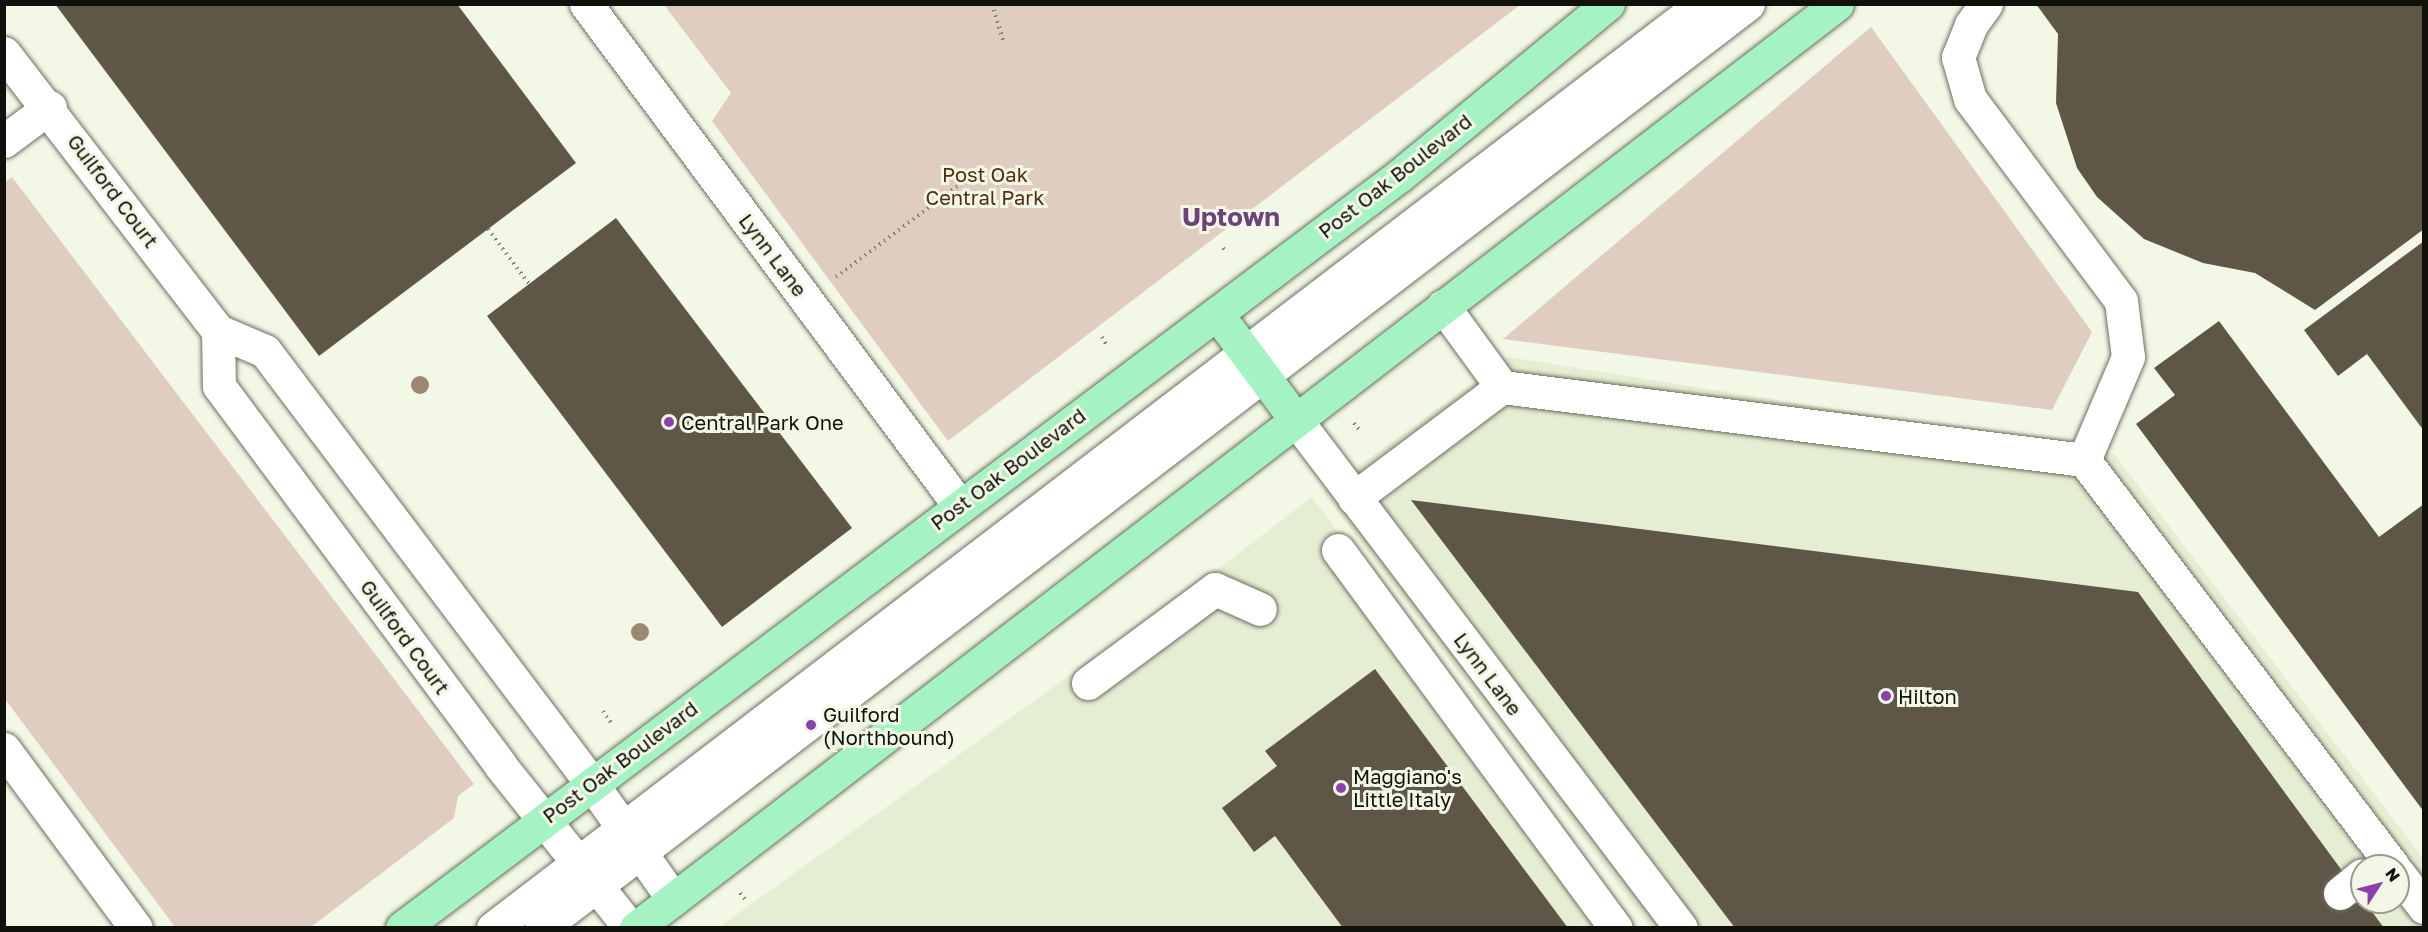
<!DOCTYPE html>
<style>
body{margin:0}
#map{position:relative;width:2428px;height:932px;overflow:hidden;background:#f3f8e6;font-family:"Golos Text",sans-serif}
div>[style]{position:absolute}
.built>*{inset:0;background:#e5edd3}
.green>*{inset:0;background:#dfcdc1}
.building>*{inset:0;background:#5e5748}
.path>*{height:4px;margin-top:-2px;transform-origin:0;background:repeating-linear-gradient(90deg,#808377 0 1.5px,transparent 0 6px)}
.roads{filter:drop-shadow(0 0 2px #6a6f5f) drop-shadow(0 0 2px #6a6f5f)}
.minor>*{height:33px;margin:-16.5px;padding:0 16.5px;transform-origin:16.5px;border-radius:16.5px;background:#fff}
.major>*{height:33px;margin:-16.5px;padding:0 16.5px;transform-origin:16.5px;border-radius:16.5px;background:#a5f2c3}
.trees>*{width:18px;height:18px;margin:-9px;border-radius:50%;background:#9c8870}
.dots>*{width:16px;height:16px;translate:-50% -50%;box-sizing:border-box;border:3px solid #f3f8e6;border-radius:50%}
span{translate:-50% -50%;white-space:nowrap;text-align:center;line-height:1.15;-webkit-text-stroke:6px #f3f8e6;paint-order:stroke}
.park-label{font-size:20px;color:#552d10}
.street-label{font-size:20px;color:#10110b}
.poi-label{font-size:20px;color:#10110b}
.left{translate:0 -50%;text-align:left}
.district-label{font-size:26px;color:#6a437c;font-weight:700}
.frame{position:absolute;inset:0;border:6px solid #10110b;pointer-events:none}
.north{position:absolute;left:2350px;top:854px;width:60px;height:60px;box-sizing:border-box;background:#f3f8e6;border:2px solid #989c8e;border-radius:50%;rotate:54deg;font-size:16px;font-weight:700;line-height:24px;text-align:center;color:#10110b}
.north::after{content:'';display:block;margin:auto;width:21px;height:27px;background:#8e3faf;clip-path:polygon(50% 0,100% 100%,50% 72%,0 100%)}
</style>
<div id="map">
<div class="built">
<div style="clip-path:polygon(evenodd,1509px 357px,2114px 454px,2423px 858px,2423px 927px,1650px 927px,1323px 492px,1509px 357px,2362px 866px,2398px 866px,2398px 902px,2362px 902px,2362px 866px)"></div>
<div style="clip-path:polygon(1312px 497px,1632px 927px,718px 928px,1226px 563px)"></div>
</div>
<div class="green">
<div style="clip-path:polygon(664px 5px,1520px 5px,948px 441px,712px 121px,731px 93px)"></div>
<div style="clip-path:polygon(1871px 27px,2092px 332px,2052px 410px,1503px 339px)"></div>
<div style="clip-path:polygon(12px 177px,474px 784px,458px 796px,454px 818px,311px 927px,175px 927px,5px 699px,4px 183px)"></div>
</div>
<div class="building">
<div style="clip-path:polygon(55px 4px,457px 4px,576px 163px,319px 356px)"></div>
<div style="clip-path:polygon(2036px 4px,2424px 4px,2424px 229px,2315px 310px,2255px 273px,2203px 263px,2144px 239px,2097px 197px,2077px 168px,2056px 103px,2058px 34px)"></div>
<div style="clip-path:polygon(616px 218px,852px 528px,722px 627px,487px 316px)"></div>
<div style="clip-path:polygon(2424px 241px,2424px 431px,2367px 354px,2338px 376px,2304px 330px)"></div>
<div style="clip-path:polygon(2219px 321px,2379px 537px,2424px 504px,2424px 812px,2136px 424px,2175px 395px,2154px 368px)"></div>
<div style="clip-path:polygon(1411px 500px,2138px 592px,2384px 928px,1735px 928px)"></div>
<div style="clip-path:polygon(1375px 669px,1568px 928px,1343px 928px,1275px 836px,1254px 852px,1222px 808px,1277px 766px,1265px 751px)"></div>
</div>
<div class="path">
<div style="left:992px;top:4px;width:41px;rotate:72.9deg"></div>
<div style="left:488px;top:229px;width:69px;rotate:53.3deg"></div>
<div style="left:1223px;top:248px;width:6px;rotate:51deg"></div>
<div style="left:836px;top:277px;width:169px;rotate:-36.8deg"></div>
<div style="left:1102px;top:337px;width:10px;rotate:61deg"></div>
<div style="left:1354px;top:423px;width:10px;rotate:53deg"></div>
<div style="left:603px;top:711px;width:14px;rotate:56deg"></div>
<div style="left:740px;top:893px;width:11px;rotate:52deg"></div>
</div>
<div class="roads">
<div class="minor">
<div style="left:586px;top:4px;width:625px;rotate:53.33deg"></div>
<div style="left:1986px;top:4px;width:26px;rotate:126deg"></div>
<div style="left:1971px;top:25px;width:35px;rotate:112deg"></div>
<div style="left:1958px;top:57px;width:44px;rotate:74.1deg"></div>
<div style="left:1970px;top:99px;width:252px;rotate:53.2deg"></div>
<div style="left:2121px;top:301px;width:56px;rotate:82.9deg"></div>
<div style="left:2128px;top:357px;width:112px;rotate:113.1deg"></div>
<div style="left:4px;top:53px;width:351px;rotate:52.4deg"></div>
<div style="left:218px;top:331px;width:51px;rotate:23.1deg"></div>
<div style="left:265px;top:351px;width:543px;rotate:52.94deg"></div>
<div style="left:592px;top:784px;width:141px;rotate:54.8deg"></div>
<div style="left:4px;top:141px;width:57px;rotate:-36.5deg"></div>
<div style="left:1443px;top:306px;width:100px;rotate:53.9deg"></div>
<div style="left:1502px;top:387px;width:587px;rotate:7.15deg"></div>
<div style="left:2084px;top:460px;width:510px;rotate:52.73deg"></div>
<div style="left:218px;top:331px;width:55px;rotate:89deg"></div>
<div style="left:219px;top:386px;width:472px;rotate:53.4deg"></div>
<div style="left:500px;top:765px;width:208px;rotate:51.4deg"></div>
<div style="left:1296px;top:420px;width:637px;rotate:52.84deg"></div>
<div style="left:1354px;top:498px;width:185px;rotate:-36.9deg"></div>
<div style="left:1338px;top:550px;width:469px;rotate:53.7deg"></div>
<div style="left:1088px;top:683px;width:158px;rotate:-36.5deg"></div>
<div style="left:1215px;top:589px;width:49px;rotate:24deg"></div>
<div style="left:4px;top:749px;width:222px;rotate:53.6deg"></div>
<div style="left:2398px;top:873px;width:43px;rotate:52.6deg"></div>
<div style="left:2340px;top:893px;width:28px;rotate:-39deg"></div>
<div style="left:493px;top:928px;width:1522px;rotate:-37.39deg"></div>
<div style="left:541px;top:928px;width:1520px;rotate:-37.44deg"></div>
</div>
<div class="major">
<div style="left:1217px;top:314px;width:132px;rotate:53.3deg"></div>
<div style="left:402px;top:928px;width:1249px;rotate:-37.03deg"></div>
<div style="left:1399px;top:176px;width:271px;rotate:-39.5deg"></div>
<div style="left:636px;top:928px;width:1515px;rotate:-37.57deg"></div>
</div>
</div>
<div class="trees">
<div style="left:420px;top:385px"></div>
<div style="left:640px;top:632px"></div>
</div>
<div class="dots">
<div style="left:669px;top:422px;background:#8e3faf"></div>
<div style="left:1886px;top:696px;background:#8e3faf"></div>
<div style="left:811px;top:725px;background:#8e3faf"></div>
<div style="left:1341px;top:788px;background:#8e3faf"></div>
</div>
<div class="park-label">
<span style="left:985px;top:186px">Post Oak<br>Central Park</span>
</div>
<div class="street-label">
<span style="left:1395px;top:176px;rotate:-38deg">Post Oak Boulevard</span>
<span style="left:113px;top:191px;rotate:53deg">Guilford Court</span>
<span style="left:773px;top:255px;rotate:53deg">Lynn Lane</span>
<span style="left:1008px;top:469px;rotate:-37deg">Post Oak Boulevard</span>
<span style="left:405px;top:637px;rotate:54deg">Guilford Court</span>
<span style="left:1488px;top:674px;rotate:53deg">Lynn Lane</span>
<span style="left:620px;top:762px;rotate:-37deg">Post Oak Boulevard</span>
</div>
<div class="poi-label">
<span class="left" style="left:681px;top:422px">Central Park One</span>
<span class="left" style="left:1898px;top:696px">Hilton</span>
<span class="left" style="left:823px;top:726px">Guilford<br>(Northbound)</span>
<span class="left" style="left:1353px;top:788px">Maggiano's<br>Little Italy</span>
</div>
<div class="district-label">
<span style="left:1231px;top:217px">Uptown</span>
</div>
<div class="frame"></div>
<div class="north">N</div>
</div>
